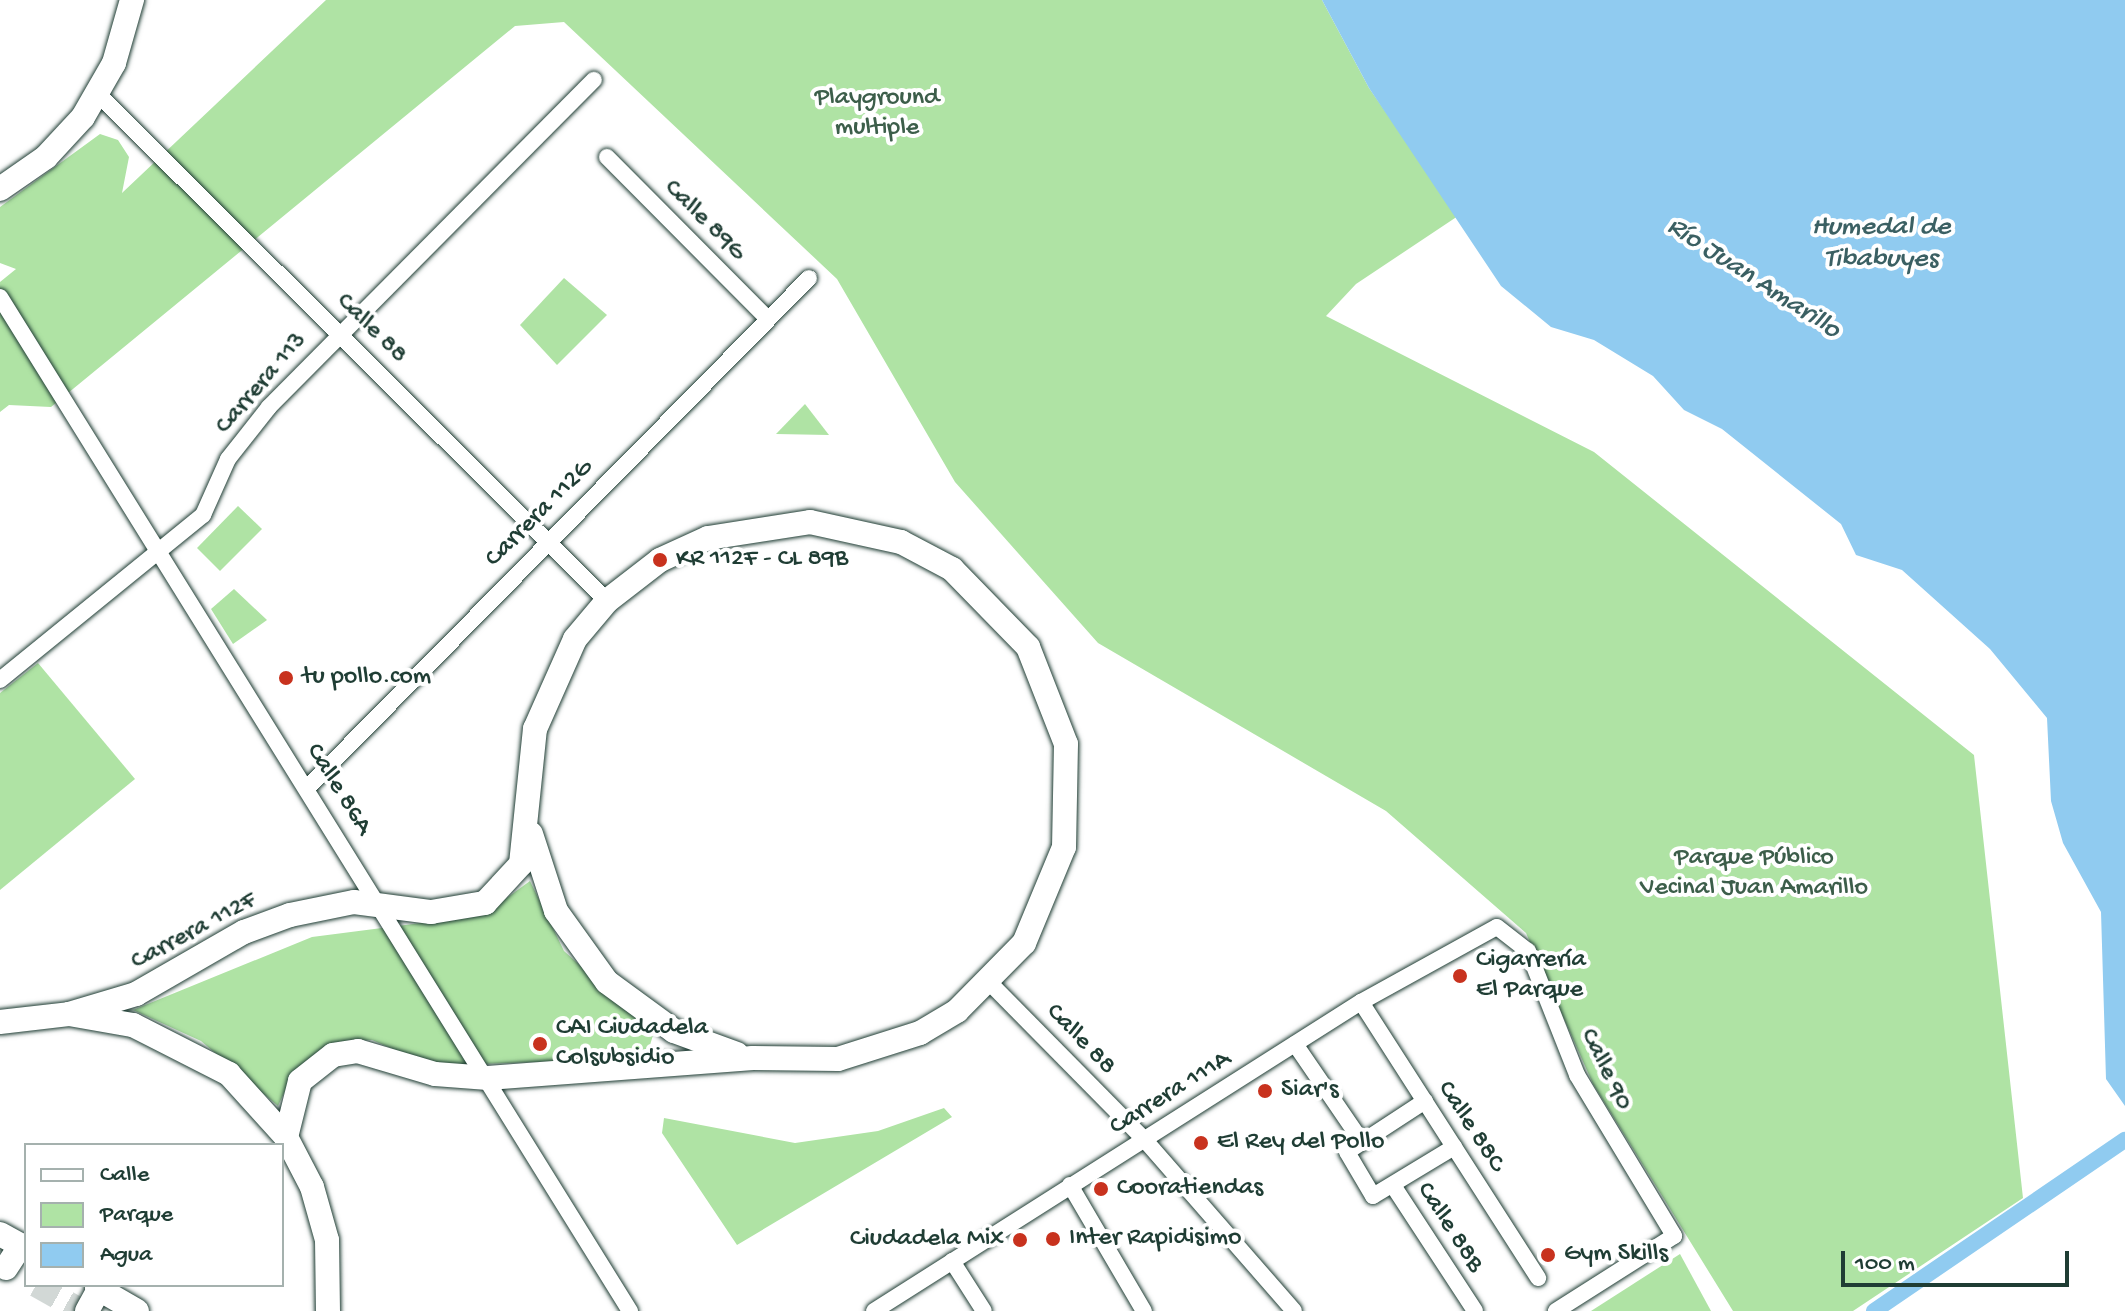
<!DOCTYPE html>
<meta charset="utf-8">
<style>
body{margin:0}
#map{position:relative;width:2125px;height:1311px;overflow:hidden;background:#fff;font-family:"Gochi Hand",sans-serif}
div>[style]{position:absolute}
.green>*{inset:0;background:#afe3a4}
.water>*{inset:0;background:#90cbf0}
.canal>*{height:16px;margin:-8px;padding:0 8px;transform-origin:8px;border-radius:8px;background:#90cbf0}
.secondary-tunnel>*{height:24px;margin-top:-12px;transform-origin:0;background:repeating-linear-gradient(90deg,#d2d8d6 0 24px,transparent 0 36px)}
.roads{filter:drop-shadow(0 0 2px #1f3d34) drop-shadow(0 0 2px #1f3d34)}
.street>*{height:16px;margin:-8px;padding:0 8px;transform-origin:8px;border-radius:8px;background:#fff}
.secondary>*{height:24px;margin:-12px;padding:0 12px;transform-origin:12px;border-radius:12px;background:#fff}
.dots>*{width:22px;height:22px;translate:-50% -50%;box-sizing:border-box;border:4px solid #fff;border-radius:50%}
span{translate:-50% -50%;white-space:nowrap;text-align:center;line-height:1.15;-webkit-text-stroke:8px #fff;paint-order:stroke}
.park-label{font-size:26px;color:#3c5e4a}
.street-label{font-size:26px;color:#1f3d34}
.poi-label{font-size:26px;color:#1f3d34}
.left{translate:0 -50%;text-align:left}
.right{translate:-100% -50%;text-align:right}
.water-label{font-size:28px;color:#3b6063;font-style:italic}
.legend{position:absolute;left:24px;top:1143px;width:260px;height:144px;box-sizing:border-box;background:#fff;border:2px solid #a5b1ae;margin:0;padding:10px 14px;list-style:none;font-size:24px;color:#1f3d34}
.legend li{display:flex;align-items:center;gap:16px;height:40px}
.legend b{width:40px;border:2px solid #a5b1ae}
.scale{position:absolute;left:1841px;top:1251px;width:228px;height:36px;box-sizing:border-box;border:4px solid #1f3d34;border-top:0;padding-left:10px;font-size:24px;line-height:28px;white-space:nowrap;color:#1f3d34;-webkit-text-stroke:6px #fff;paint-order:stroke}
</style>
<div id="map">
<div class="green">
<div style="clip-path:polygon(326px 0,1322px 0,1369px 88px,1458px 216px,1356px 284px,1326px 316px,1594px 452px,1974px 755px,2023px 1198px,1853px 1311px,1733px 1311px,1593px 1084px,1526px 933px,1386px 811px,1098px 643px,955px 482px,837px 279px,564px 22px,515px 26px,51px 407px,9px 405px,0 412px,0 282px,16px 269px,0 263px,0 207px,100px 134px,118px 140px,129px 157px,122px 193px)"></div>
<div style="clip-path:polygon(564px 278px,607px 315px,557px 365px,520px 325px)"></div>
<div style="clip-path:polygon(805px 404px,829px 435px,776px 434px)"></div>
<div style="clip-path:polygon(238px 506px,262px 529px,220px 571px,197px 548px)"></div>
<div style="clip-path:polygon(234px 589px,267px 620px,233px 644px,211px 609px)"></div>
<div style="clip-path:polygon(38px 663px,135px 779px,0 890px,0 693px)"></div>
<div style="clip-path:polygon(530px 881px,564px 951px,654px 1032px,646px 1058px,455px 1065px,423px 1062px,372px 1040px,347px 1041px,290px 1080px,278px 1106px,201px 1041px,133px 1010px,312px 937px,483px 915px)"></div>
<div style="clip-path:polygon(944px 1108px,952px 1117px,737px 1245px,662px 1133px,664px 1118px,795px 1143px,878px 1131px)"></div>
<div style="clip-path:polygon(1680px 1254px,1711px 1311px,1591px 1311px)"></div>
</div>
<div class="water">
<div style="clip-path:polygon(1322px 0,2125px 0,2125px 1106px,2106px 1079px,2101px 912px,2063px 843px,2051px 801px,2047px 718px,1990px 649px,1902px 570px,1856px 555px,1841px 524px,1722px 429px,1684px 410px,1653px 376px,1594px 340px,1551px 327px,1501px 286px,1369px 88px)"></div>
</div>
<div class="canal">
<div style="left:1874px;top:1311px;width:304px;rotate:-34.3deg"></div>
</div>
<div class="secondary-tunnel">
<div style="left:36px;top:1285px;width:53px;rotate:29.5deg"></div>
</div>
<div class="roads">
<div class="street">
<div style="left:98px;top:94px;width:718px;rotate:44.89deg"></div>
<div style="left:607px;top:157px;width:228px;rotate:45.2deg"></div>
<div style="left:0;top:297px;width:1194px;rotate:58.15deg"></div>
<div style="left:0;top:680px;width:262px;rotate:-39.1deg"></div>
<div style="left:203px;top:515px;width:61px;rotate:-65.9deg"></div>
<div style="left:228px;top:459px;width:66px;rotate:-51.7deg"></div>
<div style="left:269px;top:407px;width:461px;rotate:-45.2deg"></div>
<div style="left:308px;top:787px;width:714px;rotate:-45.45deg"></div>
<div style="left:990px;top:983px;width:219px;rotate:45.4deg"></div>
<div style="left:1144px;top:1139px;width:228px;rotate:48.9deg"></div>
<div style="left:1361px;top:1002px;width:328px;rotate:57.3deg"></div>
<div style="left:1295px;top:1044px;width:119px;rotate:55.6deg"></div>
<div style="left:1425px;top:1101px;width:93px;rotate:146.8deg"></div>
<div style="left:1347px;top:1152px;width:51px;rotate:59.4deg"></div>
<div style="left:1373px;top:1196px;width:95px;rotate:-31.2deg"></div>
<div style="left:1070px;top:1185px;width:146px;rotate:59.6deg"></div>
<div style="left:1394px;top:1187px;width:148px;rotate:56.8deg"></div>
<div style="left:952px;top:1261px;width:59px;rotate:57.4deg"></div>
<div style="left:874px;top:1311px;width:577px;rotate:-32.4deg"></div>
<div style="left:1361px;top:1002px;width:155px;rotate:-28.9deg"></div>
<div style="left:1497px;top:927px;width:39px;rotate:38deg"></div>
<div style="left:1528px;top:951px;width:133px;rotate:68.4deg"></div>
<div style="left:1577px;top:1075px;width:188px;rotate:58.9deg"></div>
<div style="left:1674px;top:1236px;width:140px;rotate:147.6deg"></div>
</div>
<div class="secondary">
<div style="left:0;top:189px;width:56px;rotate:-34.8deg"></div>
<div style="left:46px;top:157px;width:54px;rotate:-47.2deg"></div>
<div style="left:83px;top:117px;width:62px;rotate:-60.1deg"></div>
<div style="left:114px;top:63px;width:66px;rotate:-74.1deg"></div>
<div style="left:531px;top:834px;width:81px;rotate:72deg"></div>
<div style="left:556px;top:911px;width:87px;rotate:54.3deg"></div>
<div style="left:607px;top:982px;width:83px;rotate:36.2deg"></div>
<div style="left:674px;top:1031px;width:67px;rotate:20.1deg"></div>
<div style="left:69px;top:1014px;width:70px;rotate:-16.6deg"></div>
<div style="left:136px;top:994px;width:125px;rotate:-29.9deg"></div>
<div style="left:244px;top:932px;width:49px;rotate:-20.3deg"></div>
<div style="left:290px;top:915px;width:65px;rotate:-11.5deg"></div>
<div style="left:354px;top:902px;width:78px;rotate:7.4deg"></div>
<div style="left:431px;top:912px;width:55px;rotate:-9.5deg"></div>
<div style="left:485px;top:903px;width:53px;rotate:-47.3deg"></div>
<div style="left:521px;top:864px;width:136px;rotate:-84.1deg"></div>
<div style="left:535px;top:729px;width:98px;rotate:-66deg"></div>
<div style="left:575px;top:639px;width:50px;rotate:-49.9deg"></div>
<div style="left:607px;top:601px;width:67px;rotate:-37.7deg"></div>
<div style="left:660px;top:560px;width:53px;rotate:-24.6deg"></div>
<div style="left:708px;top:538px;width:103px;rotate:-8.9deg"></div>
<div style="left:810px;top:522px;width:93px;rotate:12.4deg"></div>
<div style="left:901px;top:542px;width:58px;rotate:27.9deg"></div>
<div style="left:952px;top:569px;width:109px;rotate:45.7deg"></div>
<div style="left:1028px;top:647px;width:104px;rotate:68.6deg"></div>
<div style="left:1066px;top:744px;width:103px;rotate:91.1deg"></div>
<div style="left:1064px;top:847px;width:104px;rotate:112.6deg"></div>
<div style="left:1024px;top:943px;width:95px;rotate:134.6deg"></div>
<div style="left:957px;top:1011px;width:43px;rotate:149.3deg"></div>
<div style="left:920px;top:1033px;width:86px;rotate:162.4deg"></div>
<div style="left:838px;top:1059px;width:85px;rotate:-179.3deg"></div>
<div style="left:753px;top:1058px;width:266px;rotate:175.7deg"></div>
<div style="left:488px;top:1078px;width:53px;rotate:-175.7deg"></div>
<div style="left:435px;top:1074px;width:80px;rotate:-163.4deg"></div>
<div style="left:358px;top:1051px;width:25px;rotate:171deg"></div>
<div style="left:333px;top:1055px;width:42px;rotate:141.8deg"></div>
<div style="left:300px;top:1081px;width:58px;rotate:104deg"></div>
<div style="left:0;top:1022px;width:69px;rotate:-6.6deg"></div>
<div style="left:69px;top:1014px;width:65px;rotate:9.8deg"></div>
<div style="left:133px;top:1025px;width:108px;rotate:27deg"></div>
<div style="left:229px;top:1074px;width:85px;rotate:47.9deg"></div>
<div style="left:286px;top:1137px;width:56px;rotate:62.5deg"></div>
<div style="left:312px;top:1187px;width:55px;rotate:74.2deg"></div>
<div style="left:327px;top:1240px;width:71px;rotate:89.2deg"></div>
<div style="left:0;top:1234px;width:26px;rotate:29deg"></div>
<div style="left:6px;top:1268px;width:27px;rotate:-57deg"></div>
<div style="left:97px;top:1288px;width:46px;rotate:29.9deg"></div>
<div style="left:87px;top:1311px;width:25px;rotate:-61deg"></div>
</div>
</div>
<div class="dots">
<div style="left:660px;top:560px;background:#c8321e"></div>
<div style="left:286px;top:678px;background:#c8321e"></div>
<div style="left:1460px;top:976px;background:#c8321e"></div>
<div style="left:540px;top:1044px;background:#c8321e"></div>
<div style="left:1265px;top:1091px;background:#c8321e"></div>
<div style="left:1201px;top:1143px;background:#c8321e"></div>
<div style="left:1101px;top:1189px;background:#c8321e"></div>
<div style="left:1053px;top:1239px;background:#c8321e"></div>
<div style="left:1020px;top:1240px;background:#c8321e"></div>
<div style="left:1548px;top:1255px;background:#c8321e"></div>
</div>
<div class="park-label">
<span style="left:877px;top:114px">Playground<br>multiple</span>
<span style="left:1754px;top:874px">Parque Público<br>Vecinal Juan Amarillo</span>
</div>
<div class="street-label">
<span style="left:704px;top:221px;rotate:45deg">Calle 89G</span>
<span style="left:371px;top:329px;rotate:45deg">Calle 88</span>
<span style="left:262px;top:384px;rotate:-49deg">Carrera 113</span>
<span style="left:540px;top:514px;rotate:-45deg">Carrera 112G</span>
<span style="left:338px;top:790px;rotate:58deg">Calle 86A</span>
<span style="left:194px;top:932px;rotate:-28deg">Carrera 112F</span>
<span style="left:1080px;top:1040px;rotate:46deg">Calle 88</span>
<span style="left:1605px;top:1070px;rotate:64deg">Calle 90</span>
<span style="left:1171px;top:1094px;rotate:-32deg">Carrera 111A</span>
<span style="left:1470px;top:1127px;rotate:57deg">Calle 88C</span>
<span style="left:1449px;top:1228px;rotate:57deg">Calle 88B</span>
</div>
<div class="poi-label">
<span class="left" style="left:676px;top:560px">KR 112F - CL 89B</span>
<span class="left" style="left:302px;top:678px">tu pollo.com</span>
<span class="left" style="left:1476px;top:976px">Cigarrería<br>El Parque</span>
<span class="left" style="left:556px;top:1044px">CAI Ciudadela<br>Colsubsidio</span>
<span class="left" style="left:1281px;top:1091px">Siar's</span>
<span class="left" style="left:1217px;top:1143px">El Rey del Pollo</span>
<span class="left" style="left:1117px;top:1189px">Cooratiendas</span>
<span class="left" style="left:1069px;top:1239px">Inter Rapidisimo</span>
<span class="right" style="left:1004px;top:1240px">Ciudadela Mix</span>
<span class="left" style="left:1564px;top:1255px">Gym Skills</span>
</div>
<div class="water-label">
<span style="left:1881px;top:244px">Humedal de<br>Tibabuyes</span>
<span style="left:1753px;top:279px;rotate:33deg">Río Juan Amarillo</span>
</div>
<ul class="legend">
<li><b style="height:10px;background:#fff"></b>Calle</li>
<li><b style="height:22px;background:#afe3a4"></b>Parque</li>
<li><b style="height:22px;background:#90cbf0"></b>Agua</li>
</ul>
<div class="scale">100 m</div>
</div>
